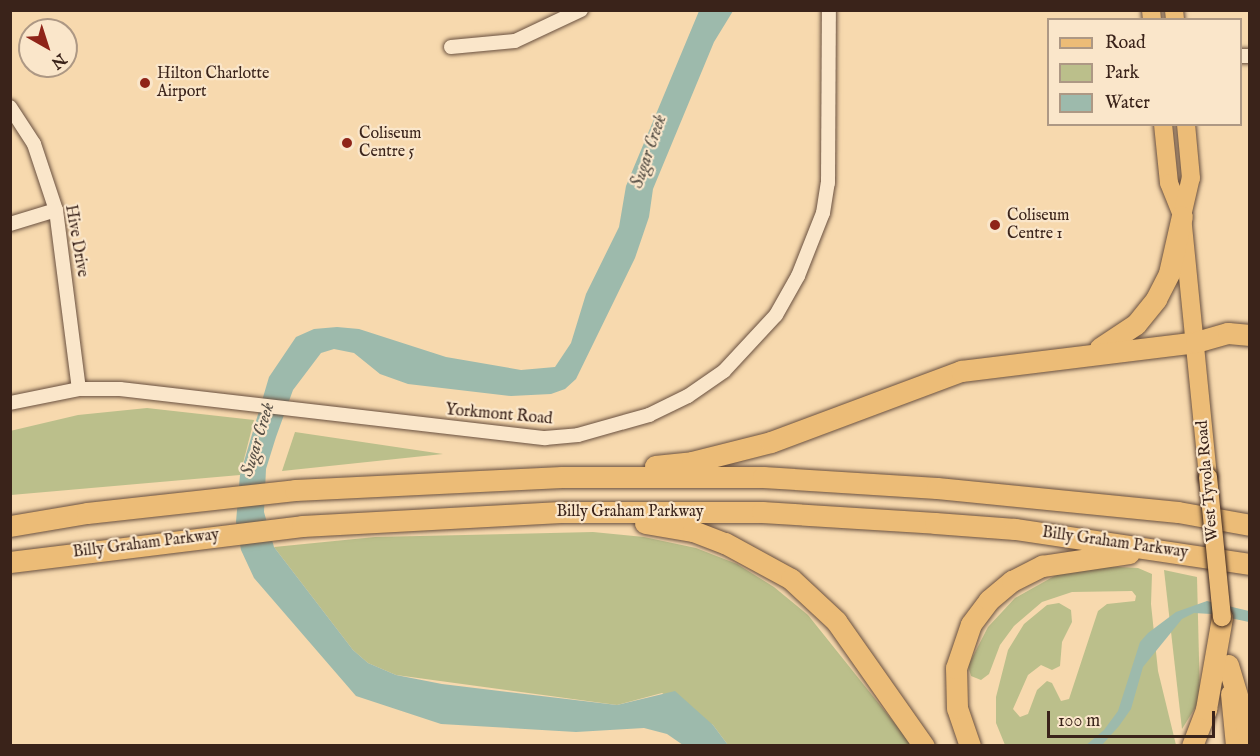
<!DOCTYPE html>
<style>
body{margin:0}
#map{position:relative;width:1260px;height:756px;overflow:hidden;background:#f7d9ae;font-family:"IM FELL English",serif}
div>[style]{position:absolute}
.green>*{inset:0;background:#bbbf8b}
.water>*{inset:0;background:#9dbaac}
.roads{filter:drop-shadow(0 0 2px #69503f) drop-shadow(0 0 2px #69503f)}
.minor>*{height:14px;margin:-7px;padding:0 7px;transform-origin:7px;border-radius:7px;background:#fae6ca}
.major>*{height:18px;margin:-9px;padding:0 9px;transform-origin:9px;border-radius:9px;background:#ecbc77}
.highway>*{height:21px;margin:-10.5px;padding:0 10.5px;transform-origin:10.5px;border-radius:10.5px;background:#ecbc77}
.bridges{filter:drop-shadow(0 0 2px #3a231a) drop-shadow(0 0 2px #3a231a)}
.major-bridge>*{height:18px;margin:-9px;padding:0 9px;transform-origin:9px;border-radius:9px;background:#ecbc77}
.dots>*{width:16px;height:16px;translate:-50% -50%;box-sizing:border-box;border:3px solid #fae6ca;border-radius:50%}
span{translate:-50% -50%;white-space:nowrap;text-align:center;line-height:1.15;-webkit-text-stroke:4.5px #fae6ca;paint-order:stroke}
.poi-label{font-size:16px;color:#3a231a}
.left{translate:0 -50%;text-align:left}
.street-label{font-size:16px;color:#3a231a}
.water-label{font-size:18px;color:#585046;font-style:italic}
.frame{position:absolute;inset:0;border:12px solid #3a231a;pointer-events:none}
.legend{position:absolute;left:1047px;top:18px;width:195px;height:108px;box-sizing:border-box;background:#fae6ca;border:2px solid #ad9884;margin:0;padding:8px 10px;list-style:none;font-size:18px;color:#3a231a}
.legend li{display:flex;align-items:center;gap:12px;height:30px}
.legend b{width:30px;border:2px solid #ad9884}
.north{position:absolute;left:18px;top:18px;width:60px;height:60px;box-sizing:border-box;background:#fae6ca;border:2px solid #ad9884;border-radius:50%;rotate:141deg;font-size:16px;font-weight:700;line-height:24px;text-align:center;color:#3a231a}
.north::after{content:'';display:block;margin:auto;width:21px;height:27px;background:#8f2418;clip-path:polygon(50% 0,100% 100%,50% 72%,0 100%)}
.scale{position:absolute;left:1047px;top:711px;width:168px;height:27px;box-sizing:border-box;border:3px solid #3a231a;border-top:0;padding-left:8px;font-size:18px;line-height:21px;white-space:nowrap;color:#3a231a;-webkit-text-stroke:4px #fae6ca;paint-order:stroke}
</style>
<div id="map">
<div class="green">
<div style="clip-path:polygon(147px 408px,254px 420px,240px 475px,11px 495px,10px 431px,78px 415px)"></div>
<div style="clip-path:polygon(295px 432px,443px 454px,282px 471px)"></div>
<div style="clip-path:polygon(593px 532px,644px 537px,696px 548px,737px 564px,774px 587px,808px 615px,912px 745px,728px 745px,713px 725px,662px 693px,617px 705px,396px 675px,368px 663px,353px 650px,274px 547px,375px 537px)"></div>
<div style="clip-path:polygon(1102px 566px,1138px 568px,1152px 574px,1151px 604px,1158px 671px,1176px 745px,1005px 745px,996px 723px,996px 697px,1008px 650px,1024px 624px,1047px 605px,1059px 603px,1071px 610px,1072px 622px,1062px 642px,1060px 666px,1052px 670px,1041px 665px,1028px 675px,1013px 709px,1020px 717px,1028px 714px,1037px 690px,1047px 681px,1052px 683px,1061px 701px,1069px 699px,1098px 611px,1107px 604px,1135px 601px,1136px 596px,1132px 591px,1072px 592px,1042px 602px,1014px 626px,1000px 645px,989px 674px,981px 680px,971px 676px,968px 666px,988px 627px,1015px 598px,1058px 574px)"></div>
<div style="clip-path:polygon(1164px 570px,1197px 577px,1200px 700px,1182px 729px)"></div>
</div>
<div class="water">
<div style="clip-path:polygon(699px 11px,733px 11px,714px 42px,653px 189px,649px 217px,635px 258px,576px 379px,565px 389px,551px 394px,511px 396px,408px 384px,380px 374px,354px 353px,334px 349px,321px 353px,293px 390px,276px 437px,266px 469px,264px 512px,274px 547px,353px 650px,368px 663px,396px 675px,442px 684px,617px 705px,675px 691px,713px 725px,728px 745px,683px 745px,667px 734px,644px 728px,576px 732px,441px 724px,356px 696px,254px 578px,241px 550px,236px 522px,240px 475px,269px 377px,296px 337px,314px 329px,337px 327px,359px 329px,446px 357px,521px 370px,555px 367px,571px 343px,586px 294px,619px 227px,626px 186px)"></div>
<div style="clip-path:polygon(1207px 601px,1249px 611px,1249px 622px,1211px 614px,1194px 613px,1182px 619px,1143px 667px,1131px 709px,1119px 726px,1102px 745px,1085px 746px,1104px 730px,1118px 711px,1140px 642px,1148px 633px,1176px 612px)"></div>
</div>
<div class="roads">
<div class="minor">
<div style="left:451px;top:47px;width:64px;rotate:-5.4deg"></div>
<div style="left:515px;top:41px;width:73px;rotate:-25.2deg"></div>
<div style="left:1240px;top:56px;width:10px"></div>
<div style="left:10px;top:107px;width:44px;rotate:57deg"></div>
<div style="left:34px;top:144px;width:70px;rotate:71.6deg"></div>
<div style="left:56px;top:210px;width:180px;rotate:82.7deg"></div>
<div style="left:10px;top:224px;width:48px;rotate:-16.9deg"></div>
<div style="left:10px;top:403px;width:70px;rotate:-11.5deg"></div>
<div style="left:79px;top:389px;width:41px"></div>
<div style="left:120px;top:389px;width:428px;rotate:6.6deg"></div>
<div style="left:545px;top:438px;width:33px;rotate:-5deg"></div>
<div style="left:578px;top:435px;width:74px;rotate:-15.7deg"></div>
<div style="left:649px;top:415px;width:43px;rotate:-26deg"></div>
<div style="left:688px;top:396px;width:44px;rotate:-34.8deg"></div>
<div style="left:724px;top:371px;width:76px;rotate:-47.1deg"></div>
<div style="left:776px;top:315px;width:45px;rotate:-60.6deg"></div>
<div style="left:798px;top:276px;width:68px;rotate:-68.4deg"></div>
<div style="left:823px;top:213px;width:30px;rotate:-81deg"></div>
<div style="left:828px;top:183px;width:173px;rotate:-89.7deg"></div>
</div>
<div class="major">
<div style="left:1151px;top:10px;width:10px;rotate:84deg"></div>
<div style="left:1174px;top:10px;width:10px;rotate:84deg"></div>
<div style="left:1163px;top:124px;width:59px;rotate:84.2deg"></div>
<div style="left:1169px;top:183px;width:35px;rotate:68deg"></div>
<div style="left:1182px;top:216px;width:262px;rotate:84.3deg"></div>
<div style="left:1182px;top:216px;width:39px;rotate:-77deg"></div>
<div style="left:1191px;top:178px;width:54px;rotate:-95.3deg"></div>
<div style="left:1230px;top:694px;width:52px;rotate:84.5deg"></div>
</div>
<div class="highway">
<div style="left:1100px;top:348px;width:43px;rotate:-33.7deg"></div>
<div style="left:1136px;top:324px;width:32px;rotate:-51deg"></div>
<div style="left:1156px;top:299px;width:29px;rotate:-63deg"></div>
<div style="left:1169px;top:273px;width:58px;rotate:-77.2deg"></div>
<div style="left:655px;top:466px;width:37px;rotate:-6deg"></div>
<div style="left:692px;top:462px;width:81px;rotate:-14.2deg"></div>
<div style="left:771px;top:442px;width:203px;rotate:-20.5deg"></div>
<div style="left:961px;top:371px;width:237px;rotate:-7deg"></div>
<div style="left:1196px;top:342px;width:33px;rotate:-16deg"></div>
<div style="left:1228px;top:333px;width:22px;rotate:5deg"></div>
<div style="left:645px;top:523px;width:49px;rotate:9.5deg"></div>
<div style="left:693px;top:531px;width:34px;rotate:21deg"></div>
<div style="left:725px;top:543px;width:75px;rotate:28.6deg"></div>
<div style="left:791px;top:579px;width:62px;rotate:43deg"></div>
<div style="left:836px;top:621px;width:153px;rotate:54.9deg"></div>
<div style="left:10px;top:526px;width:78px;rotate:-9.6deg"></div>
<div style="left:87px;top:513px;width:209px;rotate:-6.3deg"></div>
<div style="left:295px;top:490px;width:267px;rotate:-2.8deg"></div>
<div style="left:562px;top:477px;width:201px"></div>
<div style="left:763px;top:477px;width:174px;rotate:3.6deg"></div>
<div style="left:937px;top:488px;width:242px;rotate:5.7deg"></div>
<div style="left:1178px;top:512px;width:73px;rotate:10.2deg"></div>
<div style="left:10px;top:562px;width:294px;rotate:-7deg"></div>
<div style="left:302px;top:526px;width:259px;rotate:-3.1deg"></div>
<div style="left:561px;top:512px;width:201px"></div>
<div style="left:762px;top:512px;width:173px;rotate:3.6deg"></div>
<div style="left:935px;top:523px;width:80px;rotate:4.3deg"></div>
<div style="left:1015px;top:529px;width:238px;rotate:8.5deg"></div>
<div style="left:1228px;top:665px;width:77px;rotate:73.4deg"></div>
<div style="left:970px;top:746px;width:40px;rotate:-108.9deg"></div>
<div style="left:957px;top:708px;width:40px;rotate:-91.4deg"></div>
<div style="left:956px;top:668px;width:46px;rotate:-71.2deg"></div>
<div style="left:971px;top:624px;width:30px;rotate:-53deg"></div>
<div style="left:989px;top:600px;width:30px;rotate:-40deg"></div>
<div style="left:1012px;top:581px;width:34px;rotate:-27deg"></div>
<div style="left:1042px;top:566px;width:88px;rotate:-8.5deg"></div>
<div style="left:1192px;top:746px;width:40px;rotate:-69deg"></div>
<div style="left:1206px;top:709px;width:93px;rotate:-80.1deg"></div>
</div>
</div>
<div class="bridges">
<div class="major-bridge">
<div style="left:1208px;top:477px;width:141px;rotate:84.3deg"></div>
</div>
</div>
<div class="dots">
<div style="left:145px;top:83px;background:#8f2418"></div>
<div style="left:347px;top:143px;background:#8f2418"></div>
<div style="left:995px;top:225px;background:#8f2418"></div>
</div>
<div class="poi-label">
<span class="left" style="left:157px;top:83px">Hilton Charlotte<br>Airport</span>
<span class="left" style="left:359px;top:143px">Coliseum<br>Centre 5</span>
<span class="left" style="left:1007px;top:225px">Coliseum<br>Centre 1</span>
</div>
<div class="street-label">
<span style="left:76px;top:241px;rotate:80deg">Hive Drive</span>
<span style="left:499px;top:415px;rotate:5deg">Yorkmont Road</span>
<span style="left:1208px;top:481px;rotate:-95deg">West Tyvola Road</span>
<span style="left:630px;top:512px">Billy Graham Parkway</span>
<span style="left:1115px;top:543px;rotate:8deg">Billy Graham Parkway</span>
<span style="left:146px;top:544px;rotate:-7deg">Billy Graham Parkway</span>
</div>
<div class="water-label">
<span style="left:650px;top:152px;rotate:-71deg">Sugar Creek</span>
<span style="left:259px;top:440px;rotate:-73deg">Sugar Creek</span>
</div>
<div class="frame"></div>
<ul class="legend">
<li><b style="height:8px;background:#ecbc77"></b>Road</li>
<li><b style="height:16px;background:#bbbf8b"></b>Park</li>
<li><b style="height:16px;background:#9dbaac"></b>Water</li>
</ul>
<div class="north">N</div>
<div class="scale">100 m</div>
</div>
